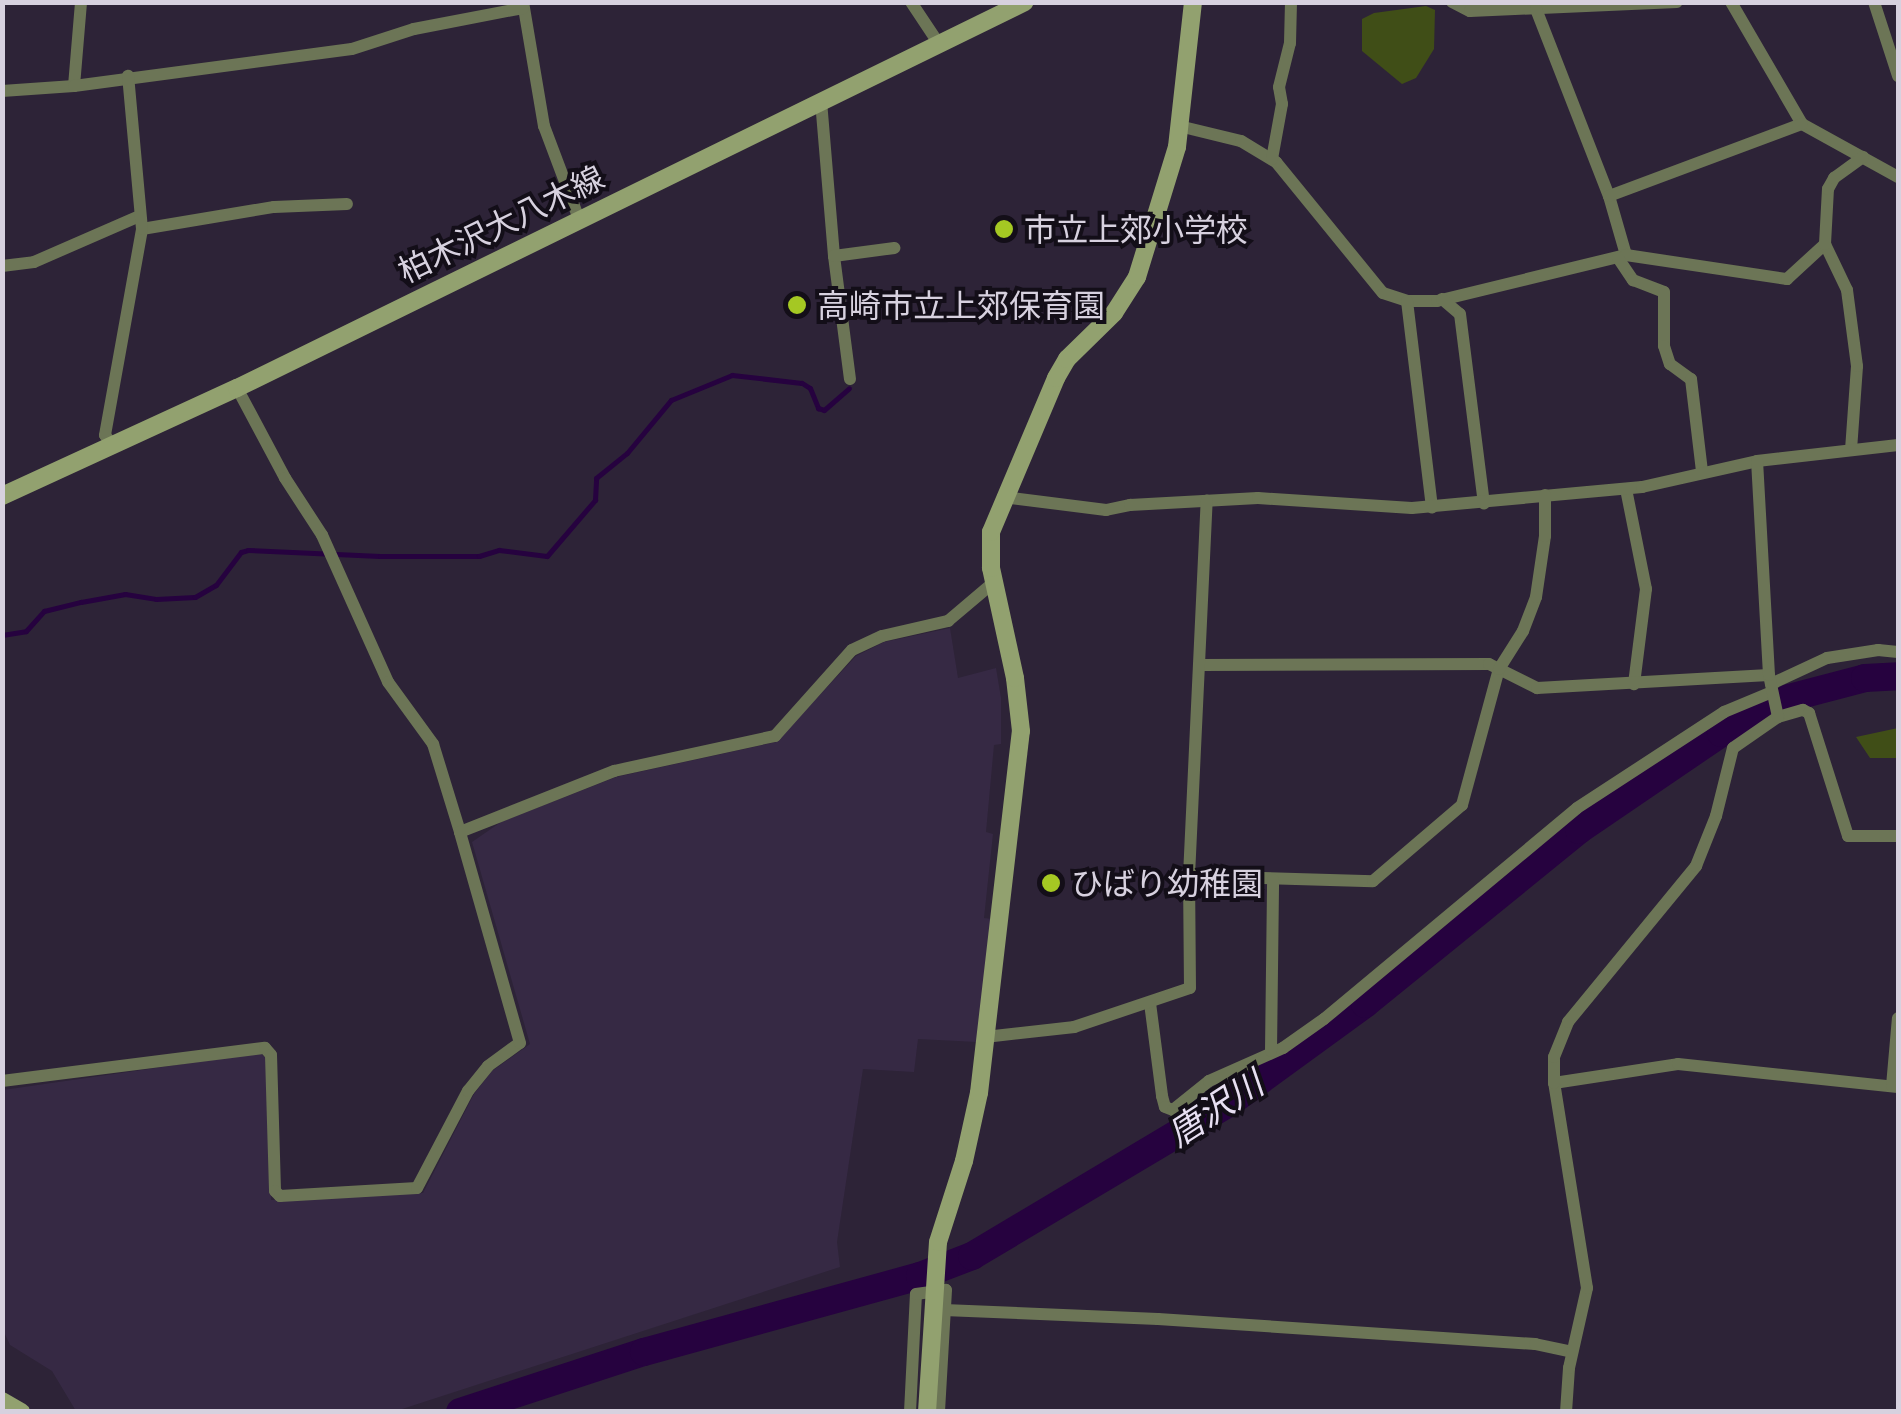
<!DOCTYPE html>
<meta charset="utf-8">
<style>
body{margin:0}
#map{position:relative;width:1901px;height:1414px;overflow:hidden;background:#2d2337;font-family:Manrope,"Noto Sans JP",sans-serif}
div>[style]{position:absolute}
.built>*{inset:0;background:#362944}
.green>*{inset:0;background:#404e17}
.stream>*{height:5px;margin:-2.5px;padding:0 2.5px;transform-origin:2.5px;border-radius:2.5px;background:#26023f}
.river>*{height:28px;margin:-14px;padding:0 14px;transform-origin:14px;border-radius:14px;background:#26023f}
.street>*{height:12px;margin:-6px;padding:0 6px;transform-origin:6px;border-radius:6px;background:#6c7556}
.secondary>*{height:18px;margin:-9px;padding:0 9px;transform-origin:9px;border-radius:9px;background:#92a16f}
.dots>*{width:28px;height:28px;translate:-50% -50%;box-sizing:border-box;border:5px solid #130e18;border-radius:50%}
span{translate:-50% -50%;white-space:nowrap;text-align:center;line-height:1.15;-webkit-text-stroke:8px #130e18;paint-order:stroke}
.street-label{font-size:32px;color:#d7d1df}
.poi-label{font-size:32px;color:#d7d1df}
.left{translate:0 -50%;text-align:left}
.water-label{font-size:35px;color:#e8e0f3;font-style:italic}
.frame{position:absolute;inset:0;border:5px solid #d7d1df;pointer-events:none}
</style>
<div id="map">
<div class="built">
<div style="clip-path:polygon(950px 628px,958px 678px,996px 668px,1001px 698px,1001px 744px,994px 745px,986px 832px,993px 834px,984px 918px,992px 919px,977px 1042px,918px 1039px,914px 1072px,863px 1069px,837px 1242px,840px 1267px,396px 1411px,76px 1411px,52px 1371px,10px 1345px,3px 1330px,3px 1090px,260px 1053px,266px 1058px,271px 1200px,423px 1193px,474px 1094px,492px 1071px,530px 1044px,472px 842px,501px 822px,616px 777px,776px 742px,856px 656px,884px 642px)"></div>
</div>
<div class="green">
<div style="clip-path:polygon(1426px 6px,1435px 10px,1434px 49px,1416px 78px,1402px 84px,1362px 51px,1362px 19px,1374px 13px)"></div>
<div style="clip-path:polygon(1898px 728px,1898px 776px,1898px 758px,1870px 758px,1856px 737px)"></div>
</div>
<div class="stream">
<div style="left:2px;top:635px;width:24px;rotate:-9deg"></div>
<div style="left:26px;top:631px;width:27px;rotate:-48deg"></div>
<div style="left:44px;top:611px;width:38px;rotate:-14deg"></div>
<div style="left:81px;top:602px;width:45px;rotate:-10.3deg"></div>
<div style="left:125px;top:594px;width:31px;rotate:9deg"></div>
<div style="left:156px;top:599px;width:39px;rotate:-3deg"></div>
<div style="left:195px;top:597px;width:24px;rotate:-30deg"></div>
<div style="left:216px;top:585px;width:41px;rotate:-52.9deg"></div>
<div style="left:241px;top:552px;width:7px;rotate:-16deg"></div>
<div style="left:248px;top:550px;width:132px;rotate:2.6deg"></div>
<div style="left:380px;top:556px;width:99px"></div>
<div style="left:479px;top:556px;width:21px;rotate:-17deg"></div>
<div style="left:499px;top:550px;width:48px;rotate:7.1deg"></div>
<div style="left:547px;top:556px;width:74px;rotate:-49.4deg"></div>
<div style="left:595px;top:500px;width:22px;rotate:-87deg"></div>
<div style="left:596px;top:478px;width:40px;rotate:-39deg"></div>
<div style="left:627px;top:453px;width:69px;rotate:-50.3deg"></div>
<div style="left:671px;top:400px;width:66px;rotate:-22.3deg"></div>
<div style="left:732px;top:375px;width:70px;rotate:6.5deg"></div>
<div style="left:802px;top:383px;width:9px;rotate:32deg"></div>
<div style="left:810px;top:388px;width:22px;rotate:68deg"></div>
<div style="left:818px;top:408px;width:6px;rotate:18deg"></div>
<div style="left:824px;top:410px;width:33px;rotate:-41deg"></div>
</div>
<div class="river">
<div style="left:460px;top:1412px;width:194px;rotate:-18.1deg"></div>
<div style="left:644px;top:1352px;width:286px;rotate:-15.4deg"></div>
<div style="left:920px;top:1276px;width:56px;rotate:-21deg"></div>
<div style="left:972px;top:1256px;width:303px;rotate:-30.8deg"></div>
<div style="left:1232px;top:1101px;width:165px;rotate:-36.1deg"></div>
<div style="left:1365px;top:1004px;width:276px;rotate:-39.1deg"></div>
<div style="left:1579px;top:830px;width:172px;rotate:-34.3deg"></div>
<div style="left:1721px;top:733px;width:76px;rotate:-27.2deg"></div>
<div style="left:1789px;top:698px;width:79px;rotate:-14.7deg"></div>
<div style="left:1865px;top:678px;width:33px;rotate:-3deg"></div>
</div>
<div class="street">
<div style="left:523px;top:2px;width:126px;rotate:80.4deg"></div>
<div style="left:544px;top:126px;width:99px;rotate:69.4deg"></div>
<div style="left:911px;top:2px;width:50px;rotate:56.3deg"></div>
<div style="left:1452px;top:2px;width:20px;rotate:27deg"></div>
<div style="left:1470px;top:11px;width:207px;rotate:-2.5deg"></div>
<div style="left:1731px;top:2px;width:141px;rotate:59.8deg"></div>
<div style="left:1802px;top:124px;width:110px;rotate:28.9deg"></div>
<div style="left:1874px;top:2px;width:78px;rotate:72deg"></div>
<div style="left:1536px;top:9px;width:201px;rotate:68.7deg"></div>
<div style="left:1609px;top:196px;width:61px;rotate:73.9deg"></div>
<div style="left:74px;top:86px;width:84px;rotate:-85.2deg"></div>
<div style="left:2px;top:91px;width:72px;rotate:-4deg"></div>
<div style="left:74px;top:86px;width:280px;rotate:-7.6deg"></div>
<div style="left:352px;top:49px;width:65px;rotate:-17.9deg"></div>
<div style="left:414px;top:29px;width:111px;rotate:-10.9deg"></div>
<div style="left:821px;top:101px;width:156px;rotate:85.2deg"></div>
<div style="left:834px;top:256px;width:124px;rotate:82.6deg"></div>
<div style="left:1179px;top:126px;width:64px;rotate:13.6deg"></div>
<div style="left:1241px;top:141px;width:41px;rotate:31deg"></div>
<div style="left:1276px;top:162px;width:169px;rotate:50.8deg"></div>
<div style="left:1383px;top:293px;width:25px;rotate:18deg"></div>
<div style="left:1407px;top:301px;width:30px"></div>
<div style="left:1437px;top:301px;width:195px;rotate:-13.7deg"></div>
<div style="left:1626px;top:255px;width:163px;rotate:8.5deg"></div>
<div style="left:1787px;top:279px;width:52px;rotate:-42.6deg"></div>
<div style="left:1272px;top:159px;width:56px;rotate:-79.7deg"></div>
<div style="left:1282px;top:104px;width:17px;rotate:-100deg"></div>
<div style="left:1279px;top:87px;width:45px;rotate:-76deg"></div>
<div style="left:1290px;top:43px;width:41px;rotate:-88.6deg"></div>
<div style="left:1609px;top:196px;width:206px;rotate:-20.5deg"></div>
<div style="left:142px;top:229px;width:134px;rotate:-9.5deg"></div>
<div style="left:274px;top:207px;width:73px;rotate:-2.4deg"></div>
<div style="left:834px;top:256px;width:61px;rotate:-7.6deg"></div>
<div style="left:1618px;top:258px;width:27px;rotate:56deg"></div>
<div style="left:1633px;top:280px;width:33px;rotate:21deg"></div>
<div style="left:1664px;top:292px;width:54px;rotate:90deg"></div>
<div style="left:1664px;top:346px;width:19px;rotate:72deg"></div>
<div style="left:1670px;top:364px;width:26px;rotate:36deg"></div>
<div style="left:1691px;top:379px;width:93px;rotate:83.2deg"></div>
<div style="left:2px;top:266px;width:32px;rotate:-7deg"></div>
<div style="left:34px;top:262px;width:112px;rotate:-23.6deg"></div>
<div style="left:1442px;top:299px;width:23px;rotate:40deg"></div>
<div style="left:1460px;top:314px;width:191px;rotate:82.8deg"></div>
<div style="left:1407px;top:301px;width:208px;rotate:83.1deg"></div>
<div style="left:237px;top:388px;width:102px;rotate:61.9deg"></div>
<div style="left:285px;top:478px;width:68px;rotate:57deg"></div>
<div style="left:322px;top:535px;width:161px;rotate:65.8deg"></div>
<div style="left:388px;top:682px;width:77px;rotate:54deg"></div>
<div style="left:433px;top:744px;width:92px;rotate:72.9deg"></div>
<div style="left:112px;top:445px;width:12px;rotate:-125deg"></div>
<div style="left:105px;top:435px;width:209px;rotate:-79.8deg"></div>
<div style="left:142px;top:229px;width:154px;rotate:-95.2deg"></div>
<div style="left:1851px;top:450px;width:84px;rotate:-85.9deg"></div>
<div style="left:1857px;top:366px;width:77px;rotate:-97.5deg"></div>
<div style="left:1847px;top:290px;width:51px;rotate:-115.6deg"></div>
<div style="left:1825px;top:244px;width:55px;rotate:-86.9deg"></div>
<div style="left:1828px;top:189px;width:13px;rotate:-61deg"></div>
<div style="left:1834px;top:178px;width:36px;rotate:-36deg"></div>
<div style="left:1626px;top:489px;width:102px;rotate:78.7deg"></div>
<div style="left:1646px;top:589px;width:96px;rotate:97.2deg"></div>
<div style="left:1003px;top:497px;width:104px;rotate:7.2deg"></div>
<div style="left:1106px;top:510px;width:25px;rotate:-12deg"></div>
<div style="left:1130px;top:505px;width:128px;rotate:-3.1deg"></div>
<div style="left:1258px;top:498px;width:154px;rotate:3.7deg"></div>
<div style="left:1412px;top:508px;width:231px;rotate:-5.2deg"></div>
<div style="left:1642px;top:487px;width:118px;rotate:-12.7deg"></div>
<div style="left:1757px;top:461px;width:142px;rotate:-6.5deg"></div>
<div style="left:1201px;top:665px;width:288px;rotate:-0.2deg"></div>
<div style="left:1489px;top:664px;width:54px;rotate:26.6deg"></div>
<div style="left:1537px;top:688px;width:232px;rotate:-3.2deg"></div>
<div style="left:1771px;top:684px;width:62px;rotate:-24.9deg"></div>
<div style="left:1827px;top:658px;width:52px;rotate:-8.9deg"></div>
<div style="left:1878px;top:650px;width:20px;rotate:6deg"></div>
<div style="left:1778px;top:717px;width:26px;rotate:-16deg"></div>
<div style="left:1803px;top:710px;width:7px;rotate:27deg"></div>
<div style="left:1809px;top:713px;width:129px;rotate:72.4deg"></div>
<div style="left:1848px;top:836px;width:50px"></div>
<div style="left:1189px;top:876px;width:184px;rotate:1.6deg"></div>
<div style="left:1373px;top:881px;width:117px;rotate:-40.5deg"></div>
<div style="left:1462px;top:805px;width:141px;rotate:-74.8deg"></div>
<div style="left:1499px;top:669px;width:45px;rotate:-57.7deg"></div>
<div style="left:1523px;top:631px;width:36px;rotate:-69deg"></div>
<div style="left:1536px;top:597px;width:62px;rotate:-81.6deg"></div>
<div style="left:1545px;top:536px;width:41px;rotate:-90deg"></div>
<div style="left:1150px;top:1003px;width:94px;rotate:82.6deg"></div>
<div style="left:1162px;top:1096px;width:11px;rotate:75deg"></div>
<div style="left:1165px;top:1107px;width:9px;rotate:21deg"></div>
<div style="left:1173px;top:1110px;width:46px;rotate:-38.9deg"></div>
<div style="left:1209px;top:1081px;width:81px;rotate:-24deg"></div>
<div style="left:1283px;top:1048px;width:50px;rotate:-35.3deg"></div>
<div style="left:1324px;top:1019px;width:329px;rotate:-39.8deg"></div>
<div style="left:1577px;top:808px;width:176px;rotate:-33.1deg"></div>
<div style="left:1724px;top:712px;width:52px;rotate:-22.6deg"></div>
<div style="left:985px;top:1037px;width:90px;rotate:-6.4deg"></div>
<div style="left:1074px;top:1027px;width:122px;rotate:-18.6deg"></div>
<div style="left:1190px;top:988px;width:112px;rotate:-90.5deg"></div>
<div style="left:1189px;top:876px;width:376px;rotate:-87.3deg"></div>
<div style="left:1271px;top:1051px;width:171px;rotate:-89.3deg"></div>
<div style="left:2px;top:1081px;width:265px;rotate:-7.2deg"></div>
<div style="left:265px;top:1048px;width:9px;rotate:49deg"></div>
<div style="left:271px;top:1055px;width:136px;rotate:88.3deg"></div>
<div style="left:275px;top:1191px;width:7px;rotate:45deg"></div>
<div style="left:280px;top:1196px;width:137px;rotate:-3.3deg"></div>
<div style="left:417px;top:1188px;width:110px;rotate:-62.3deg"></div>
<div style="left:468px;top:1091px;width:32px;rotate:-51deg"></div>
<div style="left:488px;top:1066px;width:39px;rotate:-36deg"></div>
<div style="left:520px;top:1043px;width:219px;rotate:-105.9deg"></div>
<div style="left:460px;top:832px;width:166px;rotate:-21.6deg"></div>
<div style="left:614px;top:771px;width:165px;rotate:-12.3deg"></div>
<div style="left:775px;top:736px;width:115px;rotate:-48.2deg"></div>
<div style="left:852px;top:650px;width:33px;rotate:-25deg"></div>
<div style="left:882px;top:636px;width:68px;rotate:-12.8deg"></div>
<div style="left:948px;top:621px;width:59px;rotate:-40.2deg"></div>
<div style="left:1554px;top:1083px;width:125px;rotate:-8.7deg"></div>
<div style="left:1678px;top:1064px;width:221px;rotate:6deg"></div>
<div style="left:1892px;top:1086px;width:68px;rotate:-85deg"></div>
<div style="left:944px;top:1310px;width:214px;rotate:2.4deg"></div>
<div style="left:1158px;top:1319px;width:378px;rotate:3.8deg"></div>
<div style="left:1535px;top:1344px;width:38px;rotate:12deg"></div>
<div style="left:910px;top:1412px;width:118px;rotate:-87.1deg"></div>
<div style="left:916px;top:1294px;width:30px;rotate:-8deg"></div>
<div style="left:946px;top:1290px;width:122px;rotate:93.3deg"></div>
<div style="left:1566px;top:1412px;width:44px;rotate:-86.1deg"></div>
<div style="left:1569px;top:1368px;width:82px;rotate:-77.3deg"></div>
<div style="left:1587px;top:1288px;width:208px;rotate:-99.1deg"></div>
<div style="left:1554px;top:1083px;width:26px;rotate:-90deg"></div>
<div style="left:1554px;top:1057px;width:38px;rotate:-68deg"></div>
<div style="left:1568px;top:1022px;width:202px;rotate:-50.6deg"></div>
<div style="left:1696px;top:866px;width:54px;rotate:-68.2deg"></div>
<div style="left:1716px;top:816px;width:70px;rotate:-76deg"></div>
<div style="left:1733px;top:748px;width:55px;rotate:-34.6deg"></div>
<div style="left:1778px;top:717px;width:43px;rotate:-102.1deg"></div>
<div style="left:1769px;top:675px;width:214px;rotate:-93.2deg"></div>
</div>
<div class="secondary">
<div style="left:2px;top:496px;width:259px;rotate:-24.7deg"></div>
<div style="left:237px;top:388px;width:877px;rotate:-26.1deg"></div>
<div style="left:2px;top:1401px;width:22px;rotate:30deg"></div>
<div style="left:927px;top:1412px;width:170px;rotate:-86.3deg"></div>
<div style="left:938px;top:1242px;width:85px;rotate:-72.2deg"></div>
<div style="left:964px;top:1161px;width:70px;rotate:-77.6deg"></div>
<div style="left:979px;top:1093px;width:364px;rotate:-83.4deg"></div>
<div style="left:1021px;top:731px;width:53px;rotate:-96.5deg"></div>
<div style="left:1015px;top:678px;width:113px;rotate:-102.3deg"></div>
<div style="left:991px;top:568px;width:36px;rotate:-90deg"></div>
<div style="left:991px;top:532px;width:167px;rotate:-67.1deg"></div>
<div style="left:1056px;top:378px;width:22px;rotate:-60deg"></div>
<div style="left:1067px;top:359px;width:66px;rotate:-44.4deg"></div>
<div style="left:1114px;top:313px;width:43px;rotate:-57.4deg"></div>
<div style="left:1137px;top:277px;width:136px;rotate:-72.9deg"></div>
<div style="left:1177px;top:147px;width:146px;rotate:-83.7deg"></div>
</div>
<div class="dots">
<div style="left:1004px;top:229px;background:#a5c823"></div>
<div style="left:797px;top:305px;background:#a5c823"></div>
<div style="left:1051px;top:883px;background:#a5c823"></div>
</div>
<div class="street-label">
<span style="left:501px;top:224px;rotate:-26deg">柏木沢大八木線</span>
</div>
<div class="poi-label">
<span class="left" style="left:1024px;top:229px">市立上郊小学校</span>
<span class="left" style="left:817px;top:305px">高崎市立上郊保育園</span>
<span class="left" style="left:1071px;top:883px">ひばり幼稚園</span>
</div>
<div class="water-label">
<span style="left:1215px;top:1108px;rotate:-33deg">唐沢川</span>
</div>
<div class="frame"></div>
</div>
